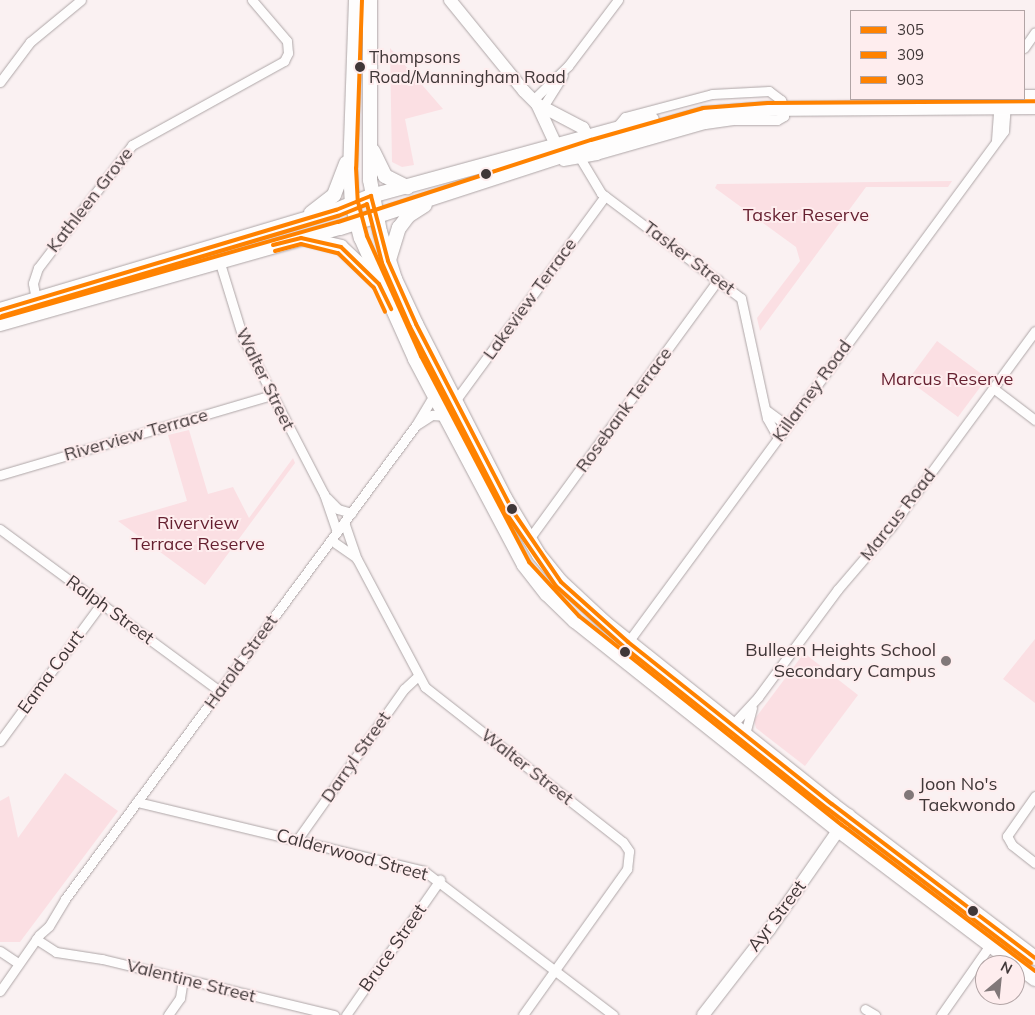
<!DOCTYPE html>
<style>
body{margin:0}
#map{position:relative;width:1035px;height:1015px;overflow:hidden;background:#faf1f2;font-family:Mulish,sans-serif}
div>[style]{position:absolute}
.green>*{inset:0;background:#fbdfe3}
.roads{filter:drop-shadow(0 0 1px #aea6a7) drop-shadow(0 0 1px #aea6a7)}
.street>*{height:9px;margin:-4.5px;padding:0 4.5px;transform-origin:4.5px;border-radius:4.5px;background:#fefdfd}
.secondary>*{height:12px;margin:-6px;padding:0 6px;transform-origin:6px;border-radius:6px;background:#fefdfd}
.primary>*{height:14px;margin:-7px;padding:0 7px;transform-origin:7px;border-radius:7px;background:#fefdfd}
.bus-1>*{height:4px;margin:-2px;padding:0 2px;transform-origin:2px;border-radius:2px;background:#ff8200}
.bus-2>*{height:4px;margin:-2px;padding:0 2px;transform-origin:2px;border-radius:2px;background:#ff8200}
.bus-3>*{height:4px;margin:-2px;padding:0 2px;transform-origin:2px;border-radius:2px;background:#ff8200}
.bus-4>*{height:4px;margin:-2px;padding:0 2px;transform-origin:2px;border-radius:2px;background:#ff8200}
.dots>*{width:14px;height:14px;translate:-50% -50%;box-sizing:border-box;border:2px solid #feedee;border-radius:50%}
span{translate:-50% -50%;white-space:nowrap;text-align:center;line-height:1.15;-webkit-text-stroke:4px #feedee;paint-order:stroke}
.bus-label{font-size:17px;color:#403738}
.left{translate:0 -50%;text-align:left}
.street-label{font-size:18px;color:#403738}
.park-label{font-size:18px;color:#651f2f}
.poi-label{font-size:18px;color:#403738}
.right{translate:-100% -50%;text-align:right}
.legend{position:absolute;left:850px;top:10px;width:175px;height:90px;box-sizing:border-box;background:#feedee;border:1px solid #b2a4a5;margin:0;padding:6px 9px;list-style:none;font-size:15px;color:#403738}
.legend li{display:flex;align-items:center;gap:10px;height:25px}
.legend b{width:25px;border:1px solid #b2a4a5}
.north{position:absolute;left:975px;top:955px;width:50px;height:50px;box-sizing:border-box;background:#feedee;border:1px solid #b2a4a5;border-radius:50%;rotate:28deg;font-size:14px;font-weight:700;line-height:20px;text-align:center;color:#403738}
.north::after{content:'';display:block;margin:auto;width:18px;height:22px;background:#817879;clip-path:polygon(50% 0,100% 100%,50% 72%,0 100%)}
</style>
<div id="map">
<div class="green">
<div style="clip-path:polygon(390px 48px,443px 109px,405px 119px,414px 165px,402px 167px,392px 162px)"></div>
<div style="clip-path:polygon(952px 181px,948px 187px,866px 187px,760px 331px,757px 318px,800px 261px,796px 247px,715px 188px,717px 184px)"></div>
<div style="clip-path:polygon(937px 341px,987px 378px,958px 417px,908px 380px)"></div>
<div style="clip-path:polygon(189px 430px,208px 494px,233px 487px,249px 518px,293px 458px,295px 463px,205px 585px,118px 521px,187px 501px,168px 435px)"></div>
<div style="clip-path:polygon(1035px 639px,1035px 703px,1003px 679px)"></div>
<div style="clip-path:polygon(804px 653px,858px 695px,805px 766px,756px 728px,754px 720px)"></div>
<div style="clip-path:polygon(65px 773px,118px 811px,20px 942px,0 942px,0 801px,9px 796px,18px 838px)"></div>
</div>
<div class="roads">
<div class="street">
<div style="left:1024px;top:48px;width:19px;rotate:-55deg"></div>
<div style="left:0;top:82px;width:50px;rotate:-53.1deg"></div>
<div style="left:30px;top:42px;width:66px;rotate:-39.5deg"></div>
<div style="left:533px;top:100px;width:49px;rotate:-44.2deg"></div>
<div style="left:568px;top:66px;width:83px;rotate:-52.9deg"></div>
<div style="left:541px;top:110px;width:41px;rotate:-57.8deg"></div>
<div style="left:996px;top:140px;width:41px;rotate:-85.8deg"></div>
<div style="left:580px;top:158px;width:41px;rotate:59deg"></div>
<div style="left:601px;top:193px;width:175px;rotate:36.9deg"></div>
<div style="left:741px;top:298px;width:123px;rotate:77.8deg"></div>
<div style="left:767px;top:418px;width:23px;rotate:61deg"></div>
<div style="left:563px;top:161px;width:34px;rotate:-10deg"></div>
<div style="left:596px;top:155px;width:113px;rotate:-15.9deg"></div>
<div style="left:705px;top:124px;width:30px;rotate:-8deg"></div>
<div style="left:735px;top:120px;width:42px"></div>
<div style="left:777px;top:120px;width:8px;rotate:-30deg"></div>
<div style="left:784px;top:116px;width:7px;rotate:-82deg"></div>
<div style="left:785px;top:109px;width:10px;rotate:-114deg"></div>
<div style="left:781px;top:100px;width:15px;rotate:-143deg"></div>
<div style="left:769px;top:91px;width:57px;rotate:177deg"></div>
<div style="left:712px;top:94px;width:90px;rotate:165.2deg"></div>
<div style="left:625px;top:117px;width:16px;rotate:130deg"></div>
<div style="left:219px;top:260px;width:82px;rotate:72.9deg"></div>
<div style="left:243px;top:338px;width:176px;rotate:62.6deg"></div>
<div style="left:324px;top:494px;width:40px;rotate:71.1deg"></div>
<div style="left:36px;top:299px;width:16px;rotate:-101deg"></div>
<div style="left:33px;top:283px;width:16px;rotate:-72deg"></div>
<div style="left:38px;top:268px;width:155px;rotate:-52.6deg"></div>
<div style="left:132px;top:145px;width:174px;rotate:-28.9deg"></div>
<div style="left:284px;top:61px;width:9px;rotate:-63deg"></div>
<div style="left:288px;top:53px;width:12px;rotate:-95deg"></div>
<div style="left:287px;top:41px;width:54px;rotate:-130.5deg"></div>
<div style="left:993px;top:388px;width:53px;rotate:37.3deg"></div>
<div style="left:455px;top:401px;width:254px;rotate:-53.8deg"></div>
<div style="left:766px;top:410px;width:26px;rotate:36deg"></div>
<div style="left:418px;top:424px;width:17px;rotate:-33deg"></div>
<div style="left:432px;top:415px;width:14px;rotate:4deg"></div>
<div style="left:0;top:475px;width:284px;rotate:-16.4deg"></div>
<div style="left:327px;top:498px;width:16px;rotate:45deg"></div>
<div style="left:338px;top:509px;width:14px;rotate:17deg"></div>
<div style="left:344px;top:522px;width:39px;rotate:71deg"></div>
<div style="left:357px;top:559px;width:145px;rotate:62deg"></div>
<div style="left:425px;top:687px;width:251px;rotate:38.1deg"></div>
<div style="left:623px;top:842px;width:11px;rotate:56deg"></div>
<div style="left:629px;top:851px;width:18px;rotate:96deg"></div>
<div style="left:627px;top:869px;width:179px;rotate:125.5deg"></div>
<div style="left:0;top:529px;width:273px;rotate:36.4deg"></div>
<div style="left:529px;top:539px;width:321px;rotate:-53.9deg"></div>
<div style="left:331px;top:540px;width:29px;rotate:35deg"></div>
<div style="left:628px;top:642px;width:634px;rotate:-53.65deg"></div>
<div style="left:1004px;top:131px;width:32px;rotate:-86deg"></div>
<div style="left:745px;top:734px;width:27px;rotate:-75deg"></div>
<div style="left:727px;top:740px;width:17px;rotate:-69deg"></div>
<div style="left:733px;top:724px;width:37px;rotate:-47deg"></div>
<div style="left:758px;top:697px;width:134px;rotate:-53.5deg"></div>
<div style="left:838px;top:589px;width:82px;rotate:-49.5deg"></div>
<div style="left:891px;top:527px;width:243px;rotate:-53.7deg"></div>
<div style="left:0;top:741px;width:170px;rotate:-53.6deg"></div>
<div style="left:1035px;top:796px;width:49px;rotate:125deg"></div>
<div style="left:1007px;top:836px;width:10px;rotate:61deg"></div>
<div style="left:1012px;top:845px;width:29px;rotate:38deg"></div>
<div style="left:137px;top:802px;width:295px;rotate:13.5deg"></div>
<div style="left:424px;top:871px;width:238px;rotate:37.3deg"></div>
<div style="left:297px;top:840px;width:185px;rotate:-54.7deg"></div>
<div style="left:404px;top:689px;width:19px;rotate:-43deg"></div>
<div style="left:39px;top:935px;width:13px;rotate:-42deg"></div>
<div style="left:49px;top:926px;width:31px;rotate:-59deg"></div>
<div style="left:65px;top:899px;width:590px;rotate:-53.48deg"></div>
<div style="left:416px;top:425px;width:35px;rotate:-59deg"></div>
<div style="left:36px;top:939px;width:24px;rotate:33deg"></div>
<div style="left:56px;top:952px;width:47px;rotate:8.7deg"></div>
<div style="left:102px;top:959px;width:239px;rotate:13.6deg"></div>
<div style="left:0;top:951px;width:22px;rotate:34deg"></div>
<div style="left:0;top:991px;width:68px;rotate:-55.1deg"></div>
<div style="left:865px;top:1009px;width:12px;rotate:31deg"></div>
<div style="left:168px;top:1015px;width:21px;rotate:-55deg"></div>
<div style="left:180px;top:998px;width:19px;rotate:-81deg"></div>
<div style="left:346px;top:1015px;width:165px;rotate:-55.2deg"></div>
<div style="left:941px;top:1015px;width:85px;rotate:-55deg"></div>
</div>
<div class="secondary">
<div style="left:450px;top:0;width:117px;rotate:50.9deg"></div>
<div style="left:524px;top:91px;width:18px;rotate:45deg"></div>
<div style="left:537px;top:104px;width:52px;rotate:27.6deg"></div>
<div style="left:583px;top:128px;width:19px;rotate:62deg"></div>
<div style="left:537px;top:104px;width:45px;rotate:65.1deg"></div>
<div style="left:556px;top:145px;width:10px;rotate:45deg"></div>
<div style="left:703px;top:1015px;width:108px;rotate:-52.2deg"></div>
<div style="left:769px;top:930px;width:140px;rotate:-55.2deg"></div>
</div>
<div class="primary">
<div style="left:356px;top:0;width:168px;rotate:92deg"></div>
<div style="left:350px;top:168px;width:35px;rotate:87deg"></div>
<div style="left:352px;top:203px;width:36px;rotate:76deg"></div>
<div style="left:361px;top:238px;width:133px;rotate:65.9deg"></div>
<div style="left:415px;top:359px;width:233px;rotate:62.1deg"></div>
<div style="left:524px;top:565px;width:37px;rotate:52deg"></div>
<div style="left:547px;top:594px;width:39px;rotate:44deg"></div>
<div style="left:575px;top:621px;width:336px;rotate:38.5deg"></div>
<div style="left:838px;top:830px;width:247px;rotate:37.1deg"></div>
<div style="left:370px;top:0;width:180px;rotate:90deg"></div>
<div style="left:370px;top:180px;width:53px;rotate:79.1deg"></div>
<div style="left:380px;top:232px;width:49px;rotate:72.3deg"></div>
<div style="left:395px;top:279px;width:50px;rotate:65deg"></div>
<div style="left:416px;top:324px;width:195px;rotate:62.9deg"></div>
<div style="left:505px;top:498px;width:66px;rotate:59.2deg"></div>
<div style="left:539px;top:555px;width:35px;rotate:51deg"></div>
<div style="left:561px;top:582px;width:59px;rotate:42.9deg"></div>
<div style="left:604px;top:622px;width:292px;rotate:38.6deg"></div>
<div style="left:832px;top:804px;width:255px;rotate:37.2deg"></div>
<div style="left:1024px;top:97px;width:11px"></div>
<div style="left:373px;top:151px;width:28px;rotate:64deg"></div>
<div style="left:385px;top:176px;width:25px;rotate:27deg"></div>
<div style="left:311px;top:213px;width:29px;rotate:-38deg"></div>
<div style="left:334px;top:195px;width:34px;rotate:-69deg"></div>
<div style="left:307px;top:239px;width:35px;rotate:13deg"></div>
<div style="left:341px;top:247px;width:45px;rotate:43.2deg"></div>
<div style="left:389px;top:260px;width:34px;rotate:-73deg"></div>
<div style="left:399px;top:228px;width:15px;rotate:-53deg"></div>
<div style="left:408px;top:216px;width:20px;rotate:-33deg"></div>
<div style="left:0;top:310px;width:351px;rotate:-16.6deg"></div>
<div style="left:336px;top:210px;width:38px;rotate:-22deg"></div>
<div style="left:371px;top:196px;width:291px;rotate:-15.3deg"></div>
<div style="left:0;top:324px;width:353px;rotate:-15.8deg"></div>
<div style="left:340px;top:228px;width:266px;rotate:-18deg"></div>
<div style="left:593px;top:146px;width:116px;rotate:-16.1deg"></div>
<div style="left:704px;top:114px;width:64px;rotate:-4.5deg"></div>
<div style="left:768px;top:109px;width:267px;rotate:-0.4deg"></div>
</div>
</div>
<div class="bus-1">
<div style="left:273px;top:245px;width:29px;rotate:-14deg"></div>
<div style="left:301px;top:238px;width:41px;rotate:12.7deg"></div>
<div style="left:341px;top:247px;width:53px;rotate:44.2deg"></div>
<div style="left:379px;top:284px;width:28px;rotate:64deg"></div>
<div style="left:0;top:310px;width:351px;rotate:-16.6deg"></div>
<div style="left:336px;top:210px;width:38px;rotate:-22deg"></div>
<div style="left:371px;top:196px;width:67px;rotate:75.3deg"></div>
<div style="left:388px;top:261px;width:69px;rotate:66deg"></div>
<div style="left:416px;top:324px;width:213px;rotate:62.6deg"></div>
<div style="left:514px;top:513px;width:83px;rotate:55.7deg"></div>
<div style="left:561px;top:582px;width:90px;rotate:41.8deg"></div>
<div style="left:628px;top:642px;width:260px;rotate:38.5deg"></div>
<div style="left:832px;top:804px;width:255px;rotate:37.2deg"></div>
</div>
<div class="bus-2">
<div style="left:275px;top:251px;width:27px;rotate:-15deg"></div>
<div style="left:301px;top:244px;width:38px;rotate:14deg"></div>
<div style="left:338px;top:253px;width:50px;rotate:44.2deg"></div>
<div style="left:374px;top:288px;width:26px;rotate:65deg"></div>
<div style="left:2px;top:316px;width:351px;rotate:-16.6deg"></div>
<div style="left:338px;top:216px;width:31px;rotate:-22deg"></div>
<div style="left:367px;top:204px;width:61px;rotate:75.7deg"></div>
<div style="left:382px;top:263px;width:70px;rotate:66.4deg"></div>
<div style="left:410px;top:327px;width:213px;rotate:62.6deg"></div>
<div style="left:508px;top:516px;width:85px;rotate:55.6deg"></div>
<div style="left:556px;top:586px;width:91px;rotate:41.9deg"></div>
<div style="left:624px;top:647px;width:260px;rotate:38.5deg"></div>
<div style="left:828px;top:809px;width:255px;rotate:37.2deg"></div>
</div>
<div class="bus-3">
<div style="left:362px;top:0;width:168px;rotate:92deg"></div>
<div style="left:356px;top:168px;width:34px;rotate:87deg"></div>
<div style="left:358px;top:202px;width:35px;rotate:75deg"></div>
<div style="left:367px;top:236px;width:132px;rotate:65.8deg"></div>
<div style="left:421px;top:356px;width:233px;rotate:62.3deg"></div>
<div style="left:529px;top:562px;width:74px;rotate:47.2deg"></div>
<div style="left:579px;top:616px;width:336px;rotate:38.5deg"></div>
<div style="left:842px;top:825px;width:242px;rotate:37.1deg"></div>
</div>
<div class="bus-4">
<div style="left:0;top:318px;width:351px;rotate:-15.9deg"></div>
<div style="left:338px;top:222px;width:266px;rotate:-18deg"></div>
<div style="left:591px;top:140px;width:116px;rotate:-15.9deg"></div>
<div style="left:703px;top:108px;width:65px;rotate:-4.4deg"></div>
<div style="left:768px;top:103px;width:267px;rotate:-0.4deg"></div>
</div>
<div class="dots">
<div style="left:360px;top:67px;background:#403738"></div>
<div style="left:486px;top:174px;background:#403738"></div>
<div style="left:512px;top:509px;background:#403738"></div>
<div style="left:625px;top:652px;background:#403738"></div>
<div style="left:946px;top:661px;background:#817879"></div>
<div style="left:909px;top:795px;background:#817879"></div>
<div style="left:973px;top:911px;background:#403738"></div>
</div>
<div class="bus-label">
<span class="left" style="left:369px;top:67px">Thompsons<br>Road/Manningham Road</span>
</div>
<div class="street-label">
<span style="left:90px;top:200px;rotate:-52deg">Kathleen Grove</span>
<span style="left:689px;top:258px;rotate:37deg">Tasker Street</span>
<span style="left:530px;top:299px;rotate:-54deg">Lakeview Terrace</span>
<span style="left:265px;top:379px;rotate:64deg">Walter Street</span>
<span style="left:812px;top:391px;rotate:-54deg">Killarney Road</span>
<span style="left:624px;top:410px;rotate:-54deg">Rosebank Terrace</span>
<span style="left:136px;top:435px;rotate:-16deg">Riverview Terrace</span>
<span style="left:898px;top:515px;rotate:-52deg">Marcus Road</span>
<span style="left:110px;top:610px;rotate:36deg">Ralph Street</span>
<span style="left:241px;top:662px;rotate:-54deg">Harold Street</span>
<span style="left:51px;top:672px;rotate:-54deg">Eama Court</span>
<span style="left:356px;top:757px;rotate:-55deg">Darryl Street</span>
<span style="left:527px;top:767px;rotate:38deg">Walter Street</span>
<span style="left:352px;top:855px;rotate:15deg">Calderwood Street</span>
<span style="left:777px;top:916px;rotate:-53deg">Ayr Street</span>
<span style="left:393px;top:948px;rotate:-55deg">Bruce Street</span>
<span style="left:191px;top:981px;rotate:14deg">Valentine Street</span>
</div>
<div class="park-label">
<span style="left:806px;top:215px">Tasker Reserve</span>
<span style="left:947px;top:379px">Marcus Reserve</span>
<span style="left:198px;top:534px">Riverview<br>Terrace Reserve</span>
</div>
<div class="poi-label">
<span class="right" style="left:936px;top:661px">Bulleen Heights School<br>Secondary Campus</span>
<span class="left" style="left:919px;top:795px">Joon No's<br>Taekwondo</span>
</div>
<ul class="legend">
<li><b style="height:6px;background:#ff8200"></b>305</li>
<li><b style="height:6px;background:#ff8200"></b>309</li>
<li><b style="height:6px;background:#ff8200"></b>903</li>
</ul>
<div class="north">N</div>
</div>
